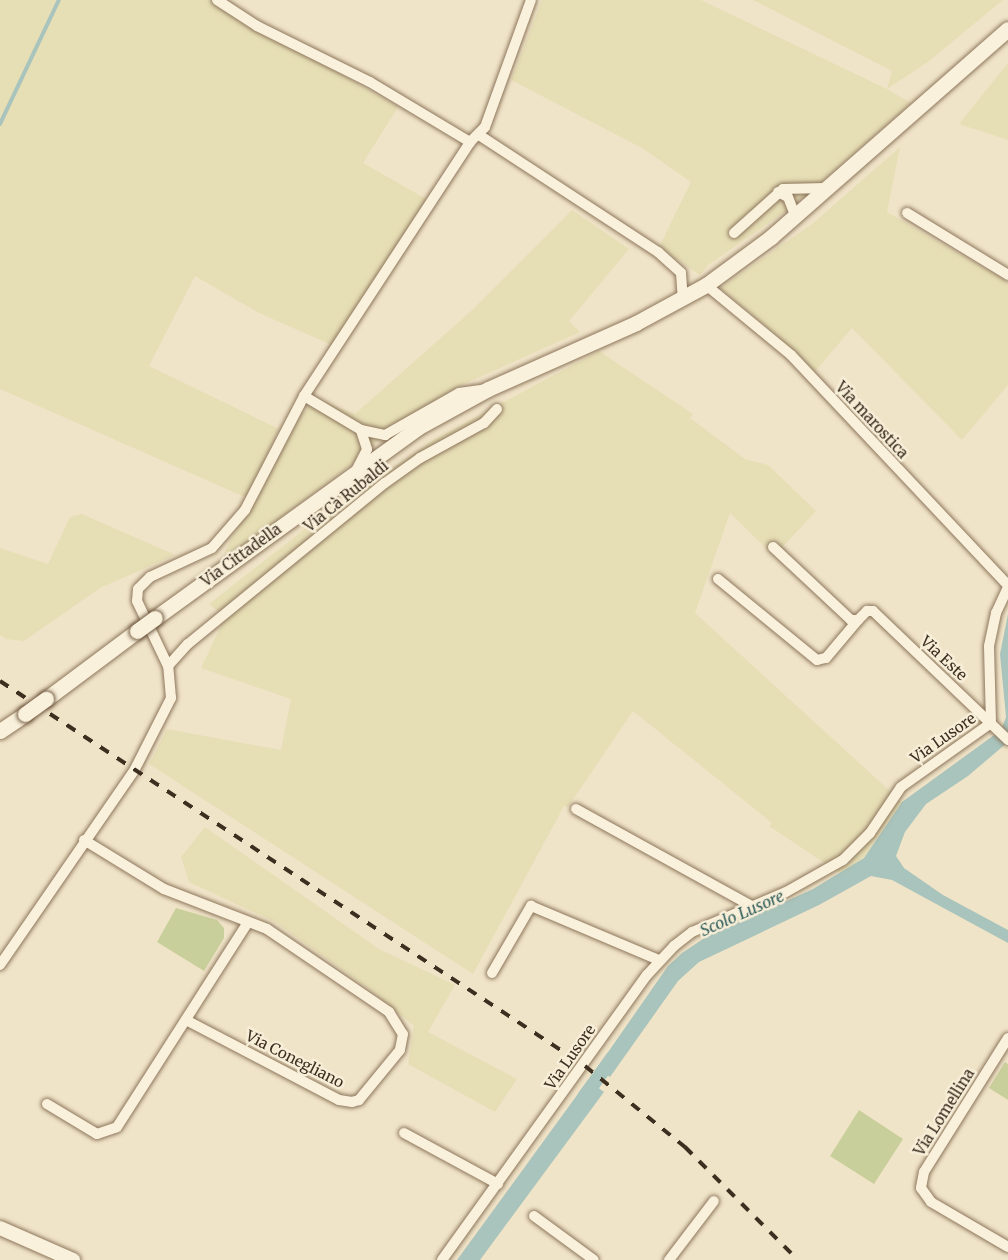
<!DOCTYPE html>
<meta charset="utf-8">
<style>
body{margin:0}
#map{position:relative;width:1008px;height:1260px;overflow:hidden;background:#f0e4c8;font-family:Merriweather,serif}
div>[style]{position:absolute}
.farmland>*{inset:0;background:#e6deb5}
.green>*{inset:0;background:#c9cf9b}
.water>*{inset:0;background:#a9c4bc}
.stream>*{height:4px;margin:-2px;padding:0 2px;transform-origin:2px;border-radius:2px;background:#a9c4bc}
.canal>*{height:14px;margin:-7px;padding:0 7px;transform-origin:7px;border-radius:7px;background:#a9c4bc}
.roads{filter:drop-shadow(0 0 2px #8d765c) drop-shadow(0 0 2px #8d765c)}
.minor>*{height:10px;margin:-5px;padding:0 5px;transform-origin:5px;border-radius:5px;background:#faf1dc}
.tertiary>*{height:14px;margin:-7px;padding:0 7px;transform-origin:7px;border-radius:7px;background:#faf1dc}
.secondary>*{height:15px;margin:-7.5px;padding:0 7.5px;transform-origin:7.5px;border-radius:7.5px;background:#faf1dc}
.rail>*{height:4px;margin-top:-2px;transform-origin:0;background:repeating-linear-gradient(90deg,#3d2e20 0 10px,transparent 0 20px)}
.bridges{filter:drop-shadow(0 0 2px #6f573f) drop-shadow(0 0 2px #6f573f)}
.secondary-bridge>*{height:15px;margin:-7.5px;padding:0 7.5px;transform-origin:7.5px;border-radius:7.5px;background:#faf1dc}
span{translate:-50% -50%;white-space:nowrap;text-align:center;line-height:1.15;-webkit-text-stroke:5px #f7eed8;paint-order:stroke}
.street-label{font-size:15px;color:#3d2e20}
.water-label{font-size:16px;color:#2f5d5a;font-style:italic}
</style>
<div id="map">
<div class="farmland">
<div style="clip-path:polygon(0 0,211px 0,398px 107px,363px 163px,428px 200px,334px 346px,259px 313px,195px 276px,149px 366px,279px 429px,247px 498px,0 389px)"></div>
<div style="clip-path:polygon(542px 0,701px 0,887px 89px,892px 71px,753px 0,1003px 0,928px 62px,887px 89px,911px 103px,796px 204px,708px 265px,700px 275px,659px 247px,691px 182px,642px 148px,511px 80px)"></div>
<div style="clip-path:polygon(1008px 63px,1008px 140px,959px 124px)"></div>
<div style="clip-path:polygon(900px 147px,887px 212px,1008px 282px,1008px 385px,962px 440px,852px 328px,813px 374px,778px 336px,720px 288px,812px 224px)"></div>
<div style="clip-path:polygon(572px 210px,629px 249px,569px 321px,580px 332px,464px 384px,384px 430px,372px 449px,231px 555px,224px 553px,288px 433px,315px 398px,355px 414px,470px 312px)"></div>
<div style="clip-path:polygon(599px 351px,693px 414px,690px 418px,745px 459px,768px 465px,816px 511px,774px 556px,730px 513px,695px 613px,902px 802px,864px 857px,841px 874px,769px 826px,772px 823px,633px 711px,568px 807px,564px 806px,473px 974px,149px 764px,167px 729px,281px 750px,291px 699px,201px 668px,225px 617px,209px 604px,306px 528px,433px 440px)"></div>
<div style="clip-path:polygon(82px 514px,175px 555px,100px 588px,24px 641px,6px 639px,0 635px,0 548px,48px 564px,70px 517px)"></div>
<div style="clip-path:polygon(205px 827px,379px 949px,455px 985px,428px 1032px,517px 1079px,495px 1112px,408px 1064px,414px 1026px,376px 994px,275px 922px,189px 882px,181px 857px)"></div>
</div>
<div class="green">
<div style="clip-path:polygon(176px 908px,217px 920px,224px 928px,224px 938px,204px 971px,157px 942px)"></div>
<div style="clip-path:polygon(1005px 1062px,1008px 1064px,1008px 1100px,989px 1088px)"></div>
<div style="clip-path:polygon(859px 1110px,903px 1139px,874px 1184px,830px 1156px)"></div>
</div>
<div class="water">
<div style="clip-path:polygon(1008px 614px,1008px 742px,968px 776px,926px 804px,905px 832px,896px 856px,904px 868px,943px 895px,1008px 930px,1008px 943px,892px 880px,871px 876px,819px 905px,699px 962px,678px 981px,610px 1077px,597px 1068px,668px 966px,682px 953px,706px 937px,813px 889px,864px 858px,902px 802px,1001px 730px,1006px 717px,1000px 654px)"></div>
<div style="clip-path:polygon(588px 1080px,604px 1092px,480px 1260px,457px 1260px)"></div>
</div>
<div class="stream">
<div style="left:0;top:124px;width:137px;rotate:-64.6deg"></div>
</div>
<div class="canal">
<div style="left:584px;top:1097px;width:49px;rotate:-54.1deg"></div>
</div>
<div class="roads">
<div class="minor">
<div style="left:217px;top:0;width:48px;rotate:33deg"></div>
<div style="left:257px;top:26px;width:126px;rotate:26.4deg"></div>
<div style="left:370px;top:82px;width:117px;rotate:31deg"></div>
<div style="left:479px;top:135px;width:214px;rotate:33.2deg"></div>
<div style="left:658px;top:252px;width:31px;rotate:42deg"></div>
<div style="left:681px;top:273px;width:26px;rotate:86deg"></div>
<div style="left:778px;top:192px;width:11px;rotate:27deg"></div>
<div style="left:788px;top:197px;width:19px;rotate:69deg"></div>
<div style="left:907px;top:213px;width:119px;rotate:31.5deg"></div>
<div style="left:734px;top:233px;width:66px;rotate:-41.9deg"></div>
<div style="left:783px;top:189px;width:43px;rotate:-1.3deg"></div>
<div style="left:706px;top:285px;width:110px;rotate:39.5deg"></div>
<div style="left:791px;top:355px;width:316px;rotate:46.7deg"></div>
<div style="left:304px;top:396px;width:66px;rotate:30.8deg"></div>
<div style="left:361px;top:430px;width:25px;rotate:12deg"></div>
<div style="left:385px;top:435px;width:85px;rotate:-29.6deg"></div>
<div style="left:459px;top:393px;width:29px;rotate:-8deg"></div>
<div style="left:357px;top:469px;width:22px;rotate:-63deg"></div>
<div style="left:367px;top:449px;width:20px;rotate:-108deg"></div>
<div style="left:773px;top:547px;width:107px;rotate:43.1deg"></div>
<div style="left:851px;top:620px;width:7px"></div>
<div style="left:858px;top:620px;width:13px;rotate:-45deg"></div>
<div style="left:867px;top:611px;width:6px"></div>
<div style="left:873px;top:611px;width:187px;rotate:43.7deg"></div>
<div style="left:718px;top:579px;width:128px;rotate:39.3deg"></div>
<div style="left:817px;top:660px;width:9px;rotate:-13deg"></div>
<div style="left:826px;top:658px;width:50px;rotate:-49.9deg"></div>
<div style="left:168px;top:666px;width:30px;rotate:-48deg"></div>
<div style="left:188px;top:644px;width:254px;rotate:-39.3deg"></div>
<div style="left:385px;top:483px;width:43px;rotate:-35.5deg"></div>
<div style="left:420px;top:458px;width:73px;rotate:-28.7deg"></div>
<div style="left:484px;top:423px;width:19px;rotate:-47deg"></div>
<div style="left:576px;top:809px;width:201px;rotate:28.9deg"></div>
<div style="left:84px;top:840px;width:94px;rotate:31.5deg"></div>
<div style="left:164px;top:889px;width:110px;rotate:21.2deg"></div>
<div style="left:267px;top:929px;width:148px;rotate:34.2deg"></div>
<div style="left:389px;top:1012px;width:26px;rotate:58deg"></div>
<div style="left:403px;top:1034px;width:16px;rotate:101deg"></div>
<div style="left:400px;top:1050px;width:65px;rotate:129.4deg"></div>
<div style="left:359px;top:1100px;width:7px;rotate:164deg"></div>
<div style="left:352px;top:1102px;width:13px;rotate:-171deg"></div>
<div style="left:339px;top:1100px;width:173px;rotate:-152.4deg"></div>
<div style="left:0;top:965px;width:238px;rotate:-55.4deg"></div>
<div style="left:135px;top:769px;width:80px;rotate:-63.1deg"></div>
<div style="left:171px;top:698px;width:32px;rotate:-95deg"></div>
<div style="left:168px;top:666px;width:72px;rotate:-115.5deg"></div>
<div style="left:137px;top:601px;width:12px;rotate:-85deg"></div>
<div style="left:138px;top:589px;width:17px;rotate:-45deg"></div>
<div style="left:150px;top:577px;width:68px;rotate:-25.1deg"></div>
<div style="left:212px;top:548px;width:50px;rotate:-49deg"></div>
<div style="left:245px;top:510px;width:128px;rotate:-62.6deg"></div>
<div style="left:304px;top:396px;width:303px;rotate:-56.8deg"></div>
<div style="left:470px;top:142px;width:21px;rotate:-45deg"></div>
<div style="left:485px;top:127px;width:135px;rotate:-70.1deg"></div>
<div style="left:492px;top:973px;width:78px;rotate:-59.8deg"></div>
<div style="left:531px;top:906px;width:139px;rotate:22.9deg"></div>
<div style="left:1008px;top:1038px;width:158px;rotate:122.1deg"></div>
<div style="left:924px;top:1172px;width:16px;rotate:101deg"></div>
<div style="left:921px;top:1188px;width:17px;rotate:54deg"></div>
<div style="left:931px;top:1202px;width:89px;rotate:30.3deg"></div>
<div style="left:47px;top:1104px;width:58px;rotate:31deg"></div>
<div style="left:97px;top:1134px;width:21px;rotate:-19deg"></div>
<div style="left:117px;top:1127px;width:243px;rotate:-57.4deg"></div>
<div style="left:404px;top:1133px;width:107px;rotate:28.5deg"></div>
<div style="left:534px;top:1216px;width:74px;rotate:36.3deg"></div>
<div style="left:442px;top:1260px;width:351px;rotate:-54.3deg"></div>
<div style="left:647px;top:975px;width:40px;rotate:-47deg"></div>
<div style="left:674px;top:946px;width:23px;rotate:-38deg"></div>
<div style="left:692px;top:932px;width:102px;rotate:-23.1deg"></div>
<div style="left:786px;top:892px;width:65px;rotate:-29.3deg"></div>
<div style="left:843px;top:860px;width:38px;rotate:-45deg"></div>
<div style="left:870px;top:833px;width:55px;rotate:-56deg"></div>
<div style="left:901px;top:787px;width:110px;rotate:-35.4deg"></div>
<div style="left:991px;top:723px;width:77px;rotate:-91.5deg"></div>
<div style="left:989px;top:646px;width:34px;rotate:-78deg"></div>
<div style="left:996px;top:613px;width:29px;rotate:-65deg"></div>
<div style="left:669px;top:1260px;width:74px;rotate:-52.7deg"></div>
</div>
<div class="tertiary">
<div style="left:0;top:1228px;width:80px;rotate:23.7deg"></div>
</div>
<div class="secondary">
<div style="left:155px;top:618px;width:324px;rotate:-35.9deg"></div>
<div style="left:417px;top:428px;width:81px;rotate:-28.8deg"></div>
<div style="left:488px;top:389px;width:162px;rotate:-24deg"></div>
<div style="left:636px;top:323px;width:80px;rotate:-28.5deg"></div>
<div style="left:706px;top:285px;width:81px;rotate:-36.4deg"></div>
<div style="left:771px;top:237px;width:315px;rotate:-41.3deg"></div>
<div style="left:46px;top:699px;width:114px;rotate:-36.8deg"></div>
<div style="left:0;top:731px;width:30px;rotate:-34deg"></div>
</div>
</div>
<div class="rail">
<div style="left:0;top:681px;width:700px;rotate:33.35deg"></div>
<div style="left:585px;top:1066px;width:129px;rotate:39deg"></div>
<div style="left:685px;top:1147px;width:160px;rotate:45deg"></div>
</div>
<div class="bridges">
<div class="secondary-bridge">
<div style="left:137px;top:631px;width:22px;rotate:-36deg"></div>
<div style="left:25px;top:714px;width:26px;rotate:-36deg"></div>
</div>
</div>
<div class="street-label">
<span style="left:872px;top:420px;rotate:47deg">Via marostica</span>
<span style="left:346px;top:496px;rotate:-39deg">Via Cà Rubaldi</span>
<span style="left:241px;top:555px;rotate:-36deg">Via Cittadella</span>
<span style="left:944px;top:658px;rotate:43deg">Via Este</span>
<span style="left:943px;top:738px;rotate:-35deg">Via Lusore</span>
<span style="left:570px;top:1057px;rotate:-55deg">Via Lusore</span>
<span style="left:295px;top:1059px;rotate:27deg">Via Conegliano</span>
<span style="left:944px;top:1112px;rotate:-58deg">Via Lomellina</span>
</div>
<div class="water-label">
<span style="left:742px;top:913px;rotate:-24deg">Scolo Lusore</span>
</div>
</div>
